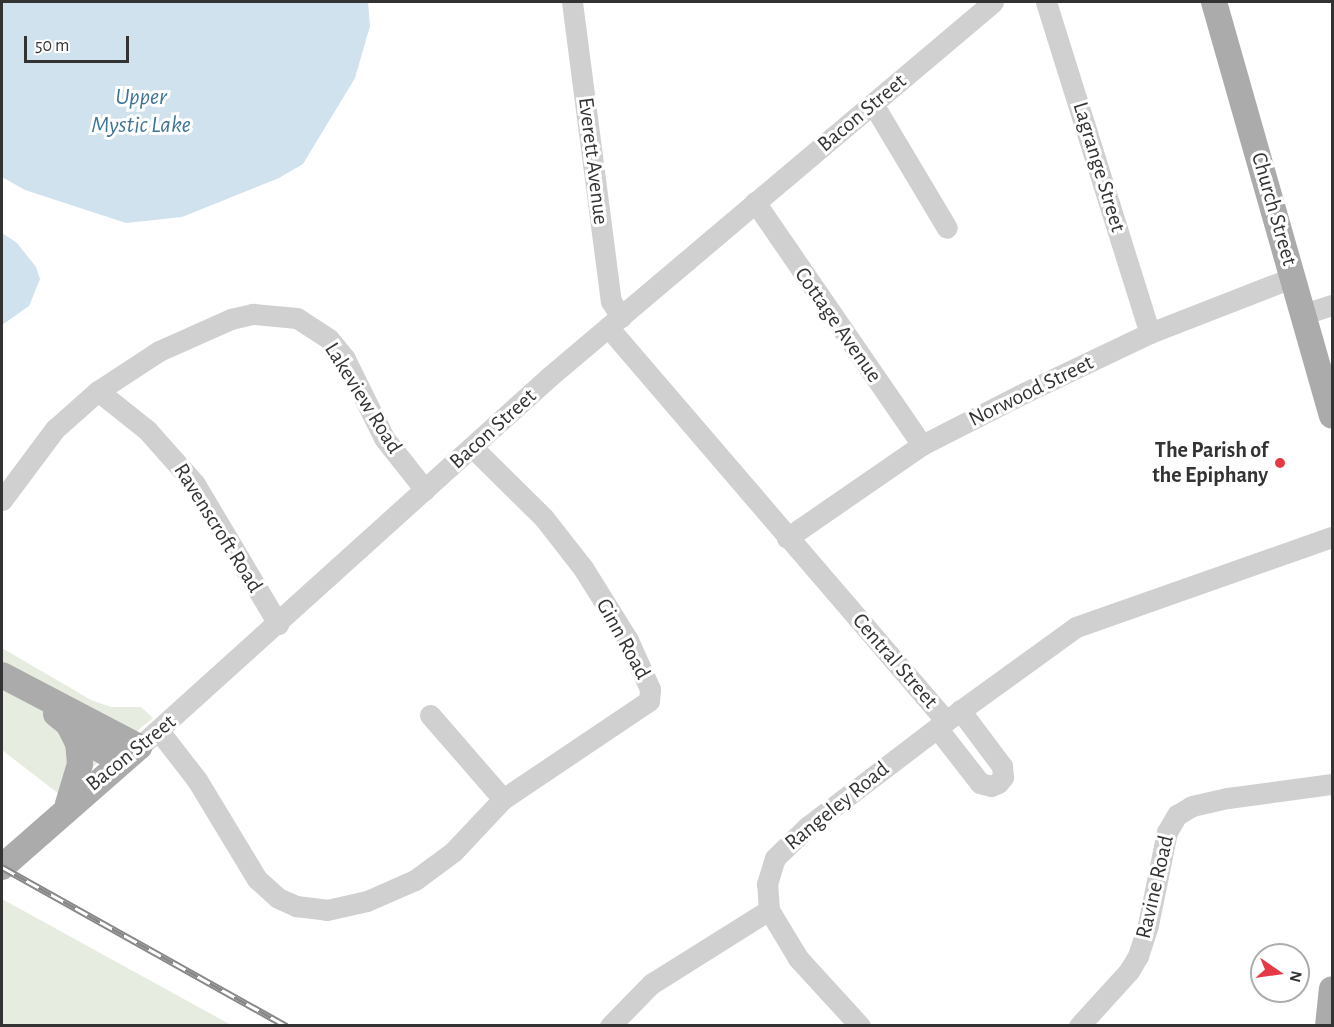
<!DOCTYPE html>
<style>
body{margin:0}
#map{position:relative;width:1334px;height:1027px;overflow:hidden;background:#fff;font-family:"Alegreya Sans",sans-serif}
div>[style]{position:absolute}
.green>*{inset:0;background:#e6ecdf}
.water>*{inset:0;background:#cfe2ee}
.minor>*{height:21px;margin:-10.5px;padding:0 10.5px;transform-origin:10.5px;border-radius:10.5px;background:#d0d0d0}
.major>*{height:26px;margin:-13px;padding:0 13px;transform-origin:13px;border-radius:13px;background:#ababab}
.rail>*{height:7px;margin-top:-3.5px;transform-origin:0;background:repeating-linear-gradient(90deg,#fff 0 14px,#888 0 28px);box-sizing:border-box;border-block:2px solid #888}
.dots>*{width:16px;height:16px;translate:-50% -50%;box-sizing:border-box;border:3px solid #fff;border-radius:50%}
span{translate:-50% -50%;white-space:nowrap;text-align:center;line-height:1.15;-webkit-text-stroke:6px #fff;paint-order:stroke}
.street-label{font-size:22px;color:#333}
.poi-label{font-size:22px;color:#333;font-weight:700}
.right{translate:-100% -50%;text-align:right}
.water-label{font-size:24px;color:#3f7597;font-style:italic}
.frame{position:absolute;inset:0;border:3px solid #333;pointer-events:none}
.north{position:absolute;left:1250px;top:943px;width:60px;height:60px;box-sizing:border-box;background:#fff;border:2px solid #adadad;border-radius:50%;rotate:103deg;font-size:16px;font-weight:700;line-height:24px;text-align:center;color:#333}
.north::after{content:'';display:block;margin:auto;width:21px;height:27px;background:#e63946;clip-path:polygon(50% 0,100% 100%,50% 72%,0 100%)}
.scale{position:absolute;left:24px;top:36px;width:105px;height:27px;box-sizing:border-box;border:3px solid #333;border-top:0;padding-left:8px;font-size:18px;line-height:21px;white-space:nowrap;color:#333;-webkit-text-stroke:4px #fff;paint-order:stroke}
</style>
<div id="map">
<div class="green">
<div style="clip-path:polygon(2px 648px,91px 700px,111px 707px,141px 707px,153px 718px,59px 794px,2px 750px)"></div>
<div style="clip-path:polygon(2px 899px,231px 1025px,2px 1025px)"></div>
</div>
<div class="water">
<div style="clip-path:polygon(2px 2px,368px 2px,370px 26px,355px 78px,303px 164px,279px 178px,182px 217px,126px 223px,25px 190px,2px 177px)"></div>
<div style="clip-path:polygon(2px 233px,17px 243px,36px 267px,40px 279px,29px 306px,2px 325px)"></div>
</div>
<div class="minor">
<div style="left:572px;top:2px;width:302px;rotate:82.6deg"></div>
<div style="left:611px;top:301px;width:19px;rotate:58deg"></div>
<div style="left:1046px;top:2px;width:347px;rotate:72.6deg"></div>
<div style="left:873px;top:104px;width:144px;rotate:59.2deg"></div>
<div style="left:755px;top:202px;width:295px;rotate:55.5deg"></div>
<div style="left:1304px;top:314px;width:29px;rotate:-18deg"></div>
<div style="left:608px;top:327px;width:519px;rotate:49.37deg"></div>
<div style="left:946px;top:721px;width:160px;rotate:-35.9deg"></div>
<div style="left:1076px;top:627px;width:271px;rotate:-19.4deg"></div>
<div style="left:98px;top:391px;width:63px;rotate:38.5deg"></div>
<div style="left:147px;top:430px;width:72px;rotate:48.4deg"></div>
<div style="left:195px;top:484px;width:163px;rotate:59.3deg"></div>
<div style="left:2px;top:500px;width:89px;rotate:-53.3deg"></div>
<div style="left:55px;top:429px;width:57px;rotate:-41.5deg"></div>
<div style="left:98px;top:391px;width:73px;rotate:-33.3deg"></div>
<div style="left:159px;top:351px;width:79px;rotate:-24deg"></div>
<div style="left:231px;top:319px;width:23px;rotate:-13deg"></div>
<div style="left:253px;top:314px;width:44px;rotate:5.2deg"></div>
<div style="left:297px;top:318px;width:38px;rotate:33deg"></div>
<div style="left:329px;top:339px;width:26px;rotate:51deg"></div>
<div style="left:345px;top:359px;width:88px;rotate:63.7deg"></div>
<div style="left:384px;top:438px;width:66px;rotate:51.7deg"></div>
<div style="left:787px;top:538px;width:164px;rotate:-34.6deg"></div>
<div style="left:922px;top:445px;width:114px;rotate:-27deg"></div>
<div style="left:1024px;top:393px;width:140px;rotate:-25.5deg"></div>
<div style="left:1150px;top:333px;width:155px;rotate:-21.3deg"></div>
<div style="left:430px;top:715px;width:111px;rotate:49deg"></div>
<div style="left:937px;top:728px;width:70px;rotate:52deg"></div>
<div style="left:980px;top:783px;width:11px;rotate:15deg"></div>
<div style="left:991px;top:786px;width:8px;rotate:-23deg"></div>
<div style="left:998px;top:783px;width:8px;rotate:-50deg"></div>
<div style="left:1003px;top:777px;width:11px;rotate:-95deg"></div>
<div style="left:1002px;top:766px;width:70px;rotate:-126.9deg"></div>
<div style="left:159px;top:731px;width:62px;rotate:52.2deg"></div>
<div style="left:197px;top:780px;width:116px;rotate:58.8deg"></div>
<div style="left:257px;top:879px;width:28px;rotate:42deg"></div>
<div style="left:278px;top:898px;width:20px;rotate:24deg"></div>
<div style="left:296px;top:906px;width:31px;rotate:7deg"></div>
<div style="left:327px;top:910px;width:41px;rotate:-12.7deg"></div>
<div style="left:367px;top:901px;width:52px;rotate:-23.6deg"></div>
<div style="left:415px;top:880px;width:47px;rotate:-36.4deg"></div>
<div style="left:453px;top:852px;width:73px;rotate:-46.7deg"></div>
<div style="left:503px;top:799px;width:176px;rotate:-33.9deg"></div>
<div style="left:649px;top:701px;width:12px;rotate:-85deg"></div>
<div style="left:650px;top:689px;width:54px;rotate:-114.2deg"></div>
<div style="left:628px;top:640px;width:85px;rotate:-122deg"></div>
<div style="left:583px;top:568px;width:63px;rotate:-128deg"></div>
<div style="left:544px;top:518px;width:101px;rotate:-135.4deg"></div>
<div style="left:139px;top:747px;width:552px;rotate:-42.06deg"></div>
<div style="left:549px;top:377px;width:581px;rotate:-40.18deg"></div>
<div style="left:610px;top:1026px;width:59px;rotate:-45.7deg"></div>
<div style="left:651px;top:984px;width:139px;rotate:-32.1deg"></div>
<div style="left:860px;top:1026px;width:92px;rotate:-132.4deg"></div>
<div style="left:798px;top:958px;width:56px;rotate:-121.1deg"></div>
<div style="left:769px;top:910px;width:26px;rotate:-94deg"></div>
<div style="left:767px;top:884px;width:27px;rotate:-73deg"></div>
<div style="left:775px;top:858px;width:45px;rotate:-44.1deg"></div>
<div style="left:807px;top:827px;width:175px;rotate:-37.3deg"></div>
<div style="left:1079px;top:1026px;width:74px;rotate:-47.7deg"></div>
<div style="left:1129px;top:971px;width:17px;rotate:-59deg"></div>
<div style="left:1138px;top:956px;width:33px;rotate:-72deg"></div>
<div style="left:1148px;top:925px;width:95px;rotate:-78.5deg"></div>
<div style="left:1167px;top:832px;width:20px;rotate:-60deg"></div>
<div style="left:1177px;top:815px;width:17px;rotate:-31deg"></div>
<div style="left:1192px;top:806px;width:37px;rotate:-13deg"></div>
<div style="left:1228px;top:798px;width:105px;rotate:-7.7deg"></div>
</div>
<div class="major">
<div style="left:1214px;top:2px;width:430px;rotate:74.1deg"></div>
<div style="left:2px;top:675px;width:155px;rotate:27.7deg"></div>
<div style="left:139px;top:747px;width:182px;rotate:138.8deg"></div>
<div style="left:56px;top:714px;width:55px;rotate:39.1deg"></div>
<div style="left:99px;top:749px;width:25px;rotate:29deg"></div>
<div style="left:68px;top:804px;width:42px;rotate:-73.3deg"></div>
<div style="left:80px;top:764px;width:21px;rotate:-95deg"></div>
<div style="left:78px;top:743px;width:20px;rotate:-117deg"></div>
<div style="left:1328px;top:1026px;width:37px;rotate:-84deg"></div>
</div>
<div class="rail">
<div style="left:2px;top:867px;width:326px;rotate:29.2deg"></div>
</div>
<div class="dots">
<div style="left:1280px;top:463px;background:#e63946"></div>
</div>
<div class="street-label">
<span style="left:862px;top:113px;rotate:-40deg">Bacon Street</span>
<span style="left:593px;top:161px;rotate:83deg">Everett Avenue</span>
<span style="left:1099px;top:167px;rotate:73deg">Lagrange Street</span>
<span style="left:1274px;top:209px;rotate:74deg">Church Street</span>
<span style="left:838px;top:325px;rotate:55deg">Cottage Avenue</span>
<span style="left:1031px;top:391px;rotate:-26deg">Norwood Street</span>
<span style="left:363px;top:398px;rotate:58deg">Lakeview Road</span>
<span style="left:493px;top:429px;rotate:-42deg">Bacon Street</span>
<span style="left:218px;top:528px;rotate:58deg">Ravenscroft Road</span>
<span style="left:623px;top:639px;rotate:61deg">Ginn Road</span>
<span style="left:895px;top:661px;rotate:49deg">Central Street</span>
<span style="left:131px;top:753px;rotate:-39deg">Bacon Street</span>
<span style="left:837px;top:806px;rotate:-39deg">Rangeley Road</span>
<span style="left:1155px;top:887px;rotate:-77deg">Ravine Road</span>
</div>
<div class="poi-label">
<span class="right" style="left:1268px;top:463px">The Parish of<br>the Epiphany</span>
</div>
<div class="water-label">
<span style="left:141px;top:112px">Upper<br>Mystic Lake</span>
</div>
<div class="frame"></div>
<div class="north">N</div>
<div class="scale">50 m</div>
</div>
